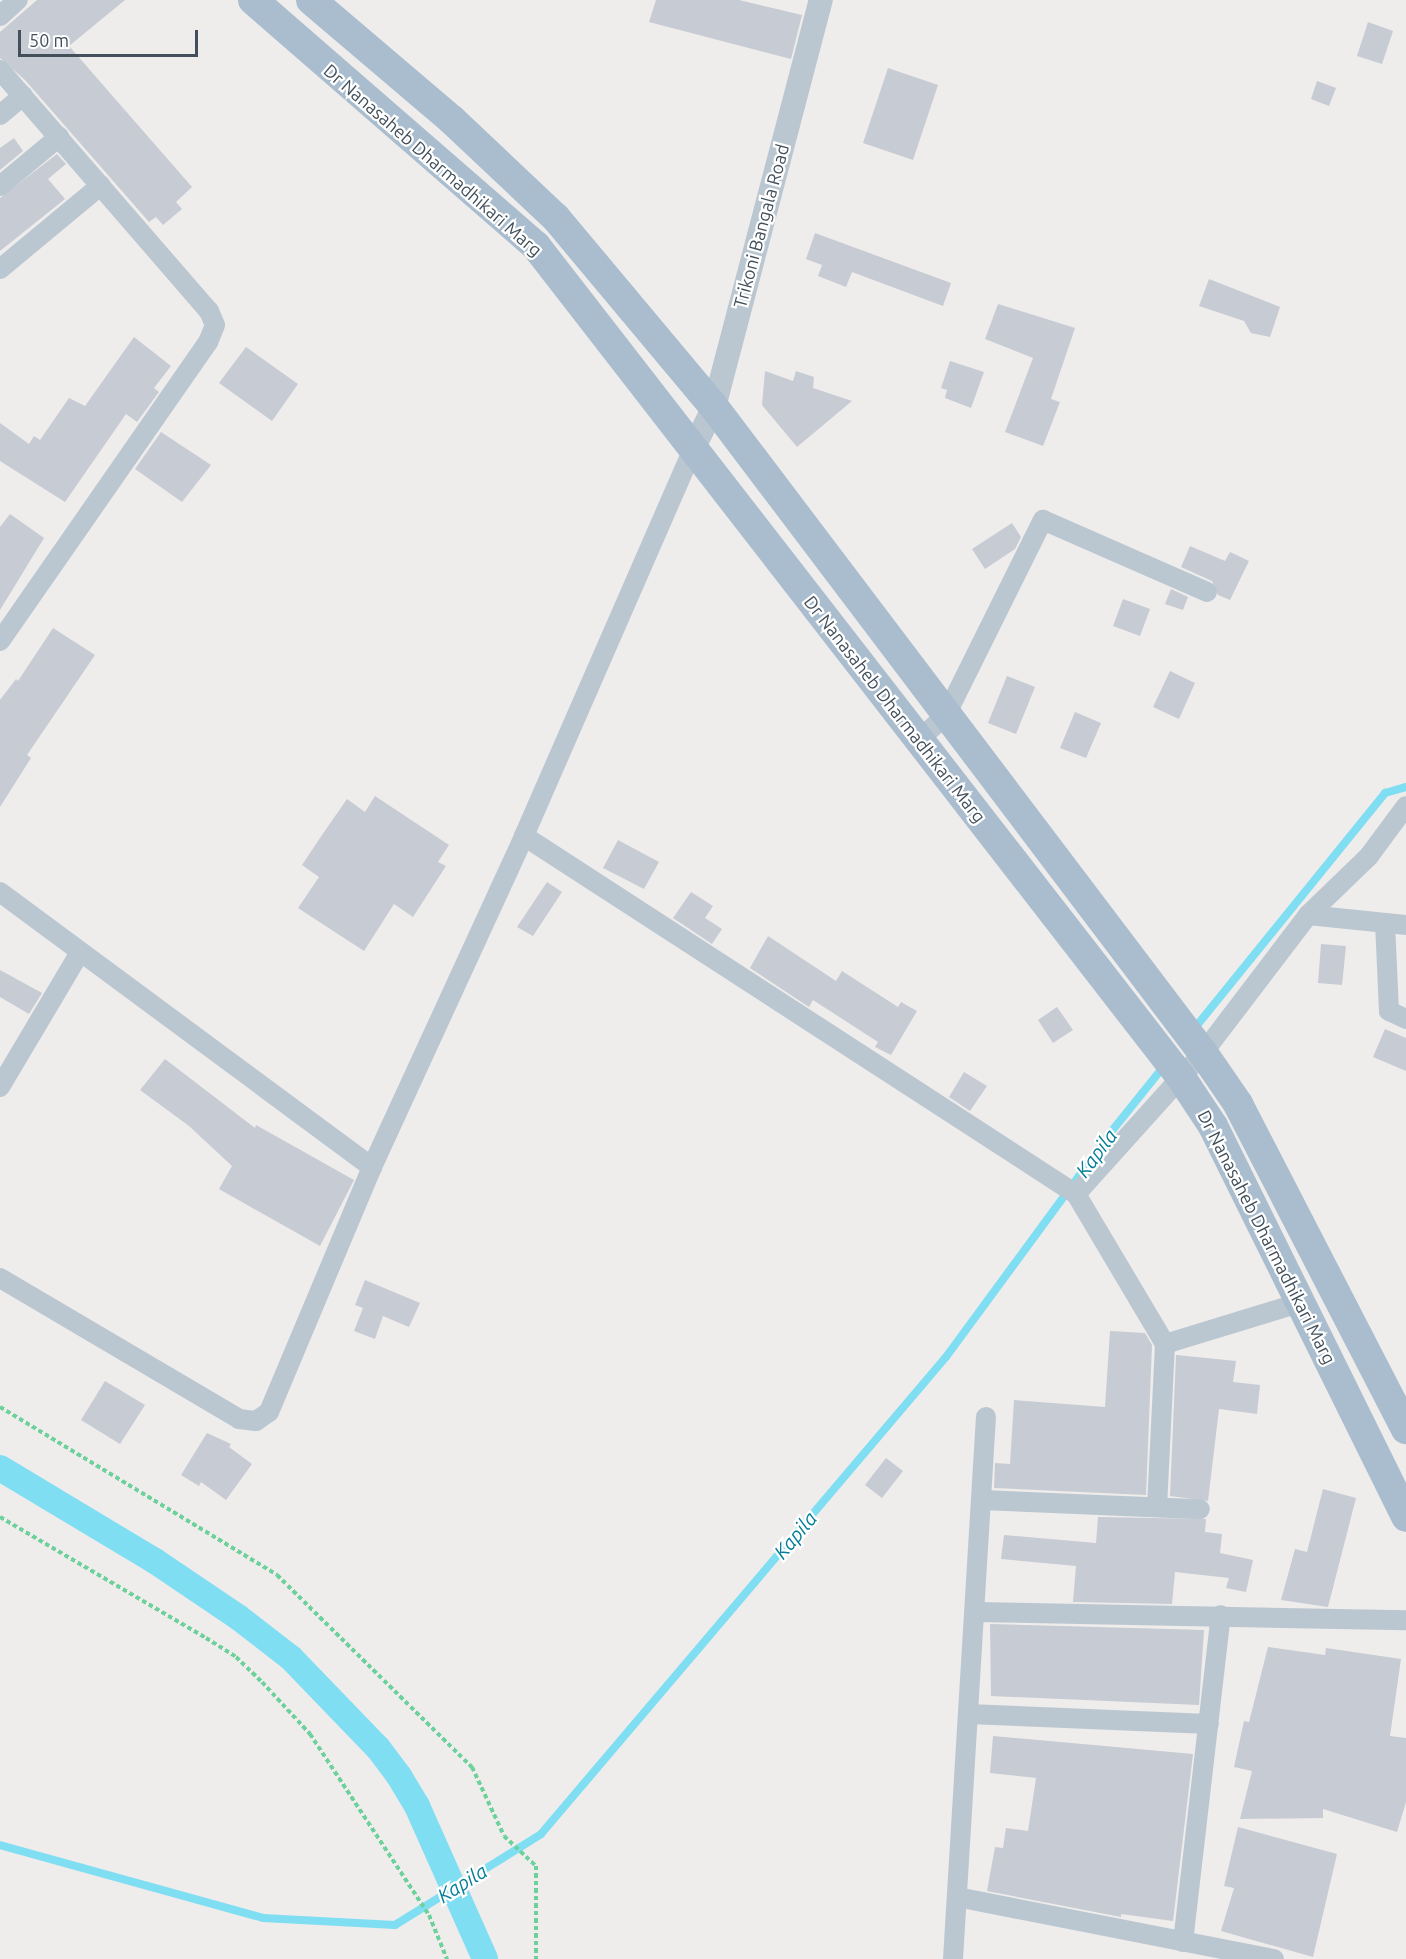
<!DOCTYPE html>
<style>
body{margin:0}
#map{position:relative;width:1406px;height:1959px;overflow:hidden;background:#efecec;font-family:Ubuntu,sans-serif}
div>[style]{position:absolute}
.stream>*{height:8px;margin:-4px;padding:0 4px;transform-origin:4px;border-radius:4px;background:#7fdef2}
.canal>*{height:26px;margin:-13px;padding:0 13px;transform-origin:13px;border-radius:13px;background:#7fdef2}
.building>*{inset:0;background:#c7cbd3}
.path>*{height:4px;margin-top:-2px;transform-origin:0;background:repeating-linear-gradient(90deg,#6cd19b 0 4.5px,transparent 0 7.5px)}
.minor>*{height:20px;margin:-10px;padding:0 10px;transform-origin:10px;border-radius:10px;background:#bbc7d0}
.tertiary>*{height:24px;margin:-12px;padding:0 12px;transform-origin:12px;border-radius:12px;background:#bbc7d0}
.primary>*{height:30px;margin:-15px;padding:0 15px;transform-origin:15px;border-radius:15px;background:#a9bdce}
span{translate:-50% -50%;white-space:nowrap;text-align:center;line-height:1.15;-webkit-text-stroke:4.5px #fff;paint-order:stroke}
.street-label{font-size:18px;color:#43505b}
.water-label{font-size:20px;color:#047e97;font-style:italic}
.scale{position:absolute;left:18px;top:30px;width:180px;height:27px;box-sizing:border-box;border:3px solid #43505b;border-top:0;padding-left:8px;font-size:18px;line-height:21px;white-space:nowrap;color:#43505b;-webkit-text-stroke:4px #fff;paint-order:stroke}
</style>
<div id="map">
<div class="stream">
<div style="left:1194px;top:1029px;width:304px;rotate:-51deg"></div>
<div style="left:1385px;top:793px;width:22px;rotate:-16deg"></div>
<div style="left:0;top:1845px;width:273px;rotate:15.5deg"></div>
<div style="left:263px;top:1918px;width:132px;rotate:3deg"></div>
<div style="left:395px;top:1925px;width:172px;rotate:-31.9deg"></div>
<div style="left:541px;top:1834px;width:626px;rotate:-49.67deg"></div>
<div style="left:946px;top:1357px;width:279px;rotate:-53.7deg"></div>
<div style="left:1111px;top:1132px;width:85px;rotate:-51.2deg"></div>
</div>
<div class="canal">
<div style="left:0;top:1468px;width:181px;rotate:31deg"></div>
<div style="left:155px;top:1561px;width:100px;rotate:34deg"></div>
<div style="left:238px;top:1617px;width:67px;rotate:37.7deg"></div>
<div style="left:291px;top:1658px;width:125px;rotate:46deg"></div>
<div style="left:378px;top:1748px;width:35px;rotate:53deg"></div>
<div style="left:399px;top:1776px;width:35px;rotate:59deg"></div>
<div style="left:417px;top:1806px;width:167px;rotate:66deg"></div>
</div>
<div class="building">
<div style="clip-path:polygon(37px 0,125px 0,69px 46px,192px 187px,176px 202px,182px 209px,163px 225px,156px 217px,149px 222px,25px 80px,0 58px,0 32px)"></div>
<div style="clip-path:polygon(656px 0,739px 0,802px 15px,791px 59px,649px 22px)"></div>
<div style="clip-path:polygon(1368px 22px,1393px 31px,1382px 64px,1357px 56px)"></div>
<div style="clip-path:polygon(888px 68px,938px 85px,913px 160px,863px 143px)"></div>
<div style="clip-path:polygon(1317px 81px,1336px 88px,1329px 106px,1311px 99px)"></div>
<div style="clip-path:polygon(14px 138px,23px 151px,0 170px,0 148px)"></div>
<div style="clip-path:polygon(57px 154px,66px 164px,48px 179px,65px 199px,0 251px,0 198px)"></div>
<div style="clip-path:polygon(815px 233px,951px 283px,943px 306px,852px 272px,846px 287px,818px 276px,822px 265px,806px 259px)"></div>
<div style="clip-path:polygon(1209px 279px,1280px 307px,1270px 337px,1251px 333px,1244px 321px,1199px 306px)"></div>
<div style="clip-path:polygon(998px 304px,1075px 328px,1051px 399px,1060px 402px,1043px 446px,1005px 432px,1033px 358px,985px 339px)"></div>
<div style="clip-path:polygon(134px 337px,171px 366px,154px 388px,159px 392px,137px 422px,126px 414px,65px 502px,0 461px,0 423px,29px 444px,34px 436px,40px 440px,69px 398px,85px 406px)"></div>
<div style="clip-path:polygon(246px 347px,298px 384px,272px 421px,219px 383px)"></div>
<div style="clip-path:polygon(950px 361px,984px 372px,971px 408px,945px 398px,947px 390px,941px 388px)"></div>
<div style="clip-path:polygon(765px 371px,793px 381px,796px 371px,814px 377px,813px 388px,852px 401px,797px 447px,762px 405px)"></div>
<div style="clip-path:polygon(161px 432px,211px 465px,182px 502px,135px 469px)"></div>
<div style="clip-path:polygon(10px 514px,44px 538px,0 610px,0 527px)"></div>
<div style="clip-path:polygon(1012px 523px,1021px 537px,1015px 549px,985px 569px,972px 549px)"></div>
<div style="clip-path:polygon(1190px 546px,1225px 561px,1230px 552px,1249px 561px,1230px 600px,1218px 595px,1212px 581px,1181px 567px)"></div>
<div style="clip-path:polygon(1171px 589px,1188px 597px,1183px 610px,1165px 604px)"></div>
<div style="clip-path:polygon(1123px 599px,1150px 609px,1140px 636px,1113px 626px)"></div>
<div style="clip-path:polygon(53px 628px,95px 655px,27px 755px,31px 758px,0 807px,0 700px,16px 679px,18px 681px)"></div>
<div style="clip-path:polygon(1170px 671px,1195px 683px,1179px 719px,1153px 707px)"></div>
<div style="clip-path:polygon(1007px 676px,1035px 687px,1016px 734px,988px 723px)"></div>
<div style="clip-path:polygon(1075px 712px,1101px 723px,1086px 758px,1060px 748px)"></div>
<div style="clip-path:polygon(375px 796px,449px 845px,438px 862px,446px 866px,413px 917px,394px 904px,364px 951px,298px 908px,319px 877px,302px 865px,320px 838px,347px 799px,365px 812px)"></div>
<div style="clip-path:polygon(618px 840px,659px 862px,644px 889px,603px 868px)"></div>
<div style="clip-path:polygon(547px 882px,562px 892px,533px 936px,517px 927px)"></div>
<div style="clip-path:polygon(691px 892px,713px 906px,705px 918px,722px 929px,712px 944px,673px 918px)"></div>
<div style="clip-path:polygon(768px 936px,836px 981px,842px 971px,898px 1007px,901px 1002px,917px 1011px,891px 1055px,875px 1047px,878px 1042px,813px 1000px,809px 1007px,750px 968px)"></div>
<div style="clip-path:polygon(1321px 944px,1346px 946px,1342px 985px,1318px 983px)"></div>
<div style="clip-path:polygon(0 970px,42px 993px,29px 1014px,0 997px)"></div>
<div style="clip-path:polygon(1057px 1007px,1073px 1030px,1053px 1043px,1038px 1020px)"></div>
<div style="clip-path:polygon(1385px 1029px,1406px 1038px,1406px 1071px,1373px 1057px)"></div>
<div style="clip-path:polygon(165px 1059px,255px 1128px,256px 1125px,354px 1180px,320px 1246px,219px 1189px,232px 1166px,189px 1126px,140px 1090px)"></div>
<div style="clip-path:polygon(964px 1072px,987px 1086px,970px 1111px,949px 1097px)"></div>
<div style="clip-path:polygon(365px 1280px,420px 1303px,409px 1327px,383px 1316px,375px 1339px,354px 1331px,363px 1308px,355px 1305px)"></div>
<div style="clip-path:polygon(1110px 1331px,1145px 1333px,1152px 1345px,1146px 1495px,994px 1488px,995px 1463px,1010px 1464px,1014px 1400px,1105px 1407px)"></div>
<div style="clip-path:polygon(1176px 1355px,1236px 1361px,1233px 1382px,1260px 1385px,1257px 1414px,1219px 1409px,1208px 1501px,1170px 1496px)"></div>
<div style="clip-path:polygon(105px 1381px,145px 1405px,120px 1444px,81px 1420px)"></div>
<div style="clip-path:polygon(207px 1433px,231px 1444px,229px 1447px,252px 1464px,226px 1500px,201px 1482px,199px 1486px,181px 1475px)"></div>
<div style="clip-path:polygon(886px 1458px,903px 1471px,882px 1498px,865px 1485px)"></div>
<div style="clip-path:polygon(1323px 1489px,1356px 1498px,1328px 1607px,1281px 1600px,1295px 1549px,1307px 1552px)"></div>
<div style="clip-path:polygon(1098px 1517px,1206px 1519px,1205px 1532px,1222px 1534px,1220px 1553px,1253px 1560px,1246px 1592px,1226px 1588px,1229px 1578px,1175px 1572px,1172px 1604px,1073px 1602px,1076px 1566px,1001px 1559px,1004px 1535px,1096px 1543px)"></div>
<div style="clip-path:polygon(990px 1624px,1204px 1630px,1199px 1705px,991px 1696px)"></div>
<div style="clip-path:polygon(1268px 1647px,1325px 1655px,1326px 1648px,1401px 1659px,1390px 1736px,1406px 1738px,1406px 1802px,1397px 1832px,1323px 1809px,1323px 1818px,1240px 1819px,1252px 1771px,1234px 1767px,1244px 1721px,1249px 1722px)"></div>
<div style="clip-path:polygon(993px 1736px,1193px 1754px,1173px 1921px,1121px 1914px,1121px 1917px,987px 1891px,995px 1847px,1003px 1848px,1006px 1828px,1028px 1831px,1036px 1778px,990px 1773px)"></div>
<div style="clip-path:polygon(1238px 1827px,1337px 1854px,1313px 1957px,1221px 1931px,1234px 1888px,1224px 1886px)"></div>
</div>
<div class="path">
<div style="left:0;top:1407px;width:324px;rotate:31.2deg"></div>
<div style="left:277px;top:1575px;width:274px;rotate:44.6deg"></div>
<div style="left:472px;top:1767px;width:76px;rotate:65.1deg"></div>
<div style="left:504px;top:1836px;width:44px;rotate:43.2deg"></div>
<div style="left:536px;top:1866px;width:93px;rotate:90deg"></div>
<div style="left:0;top:1517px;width:239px;rotate:30.4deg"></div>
<div style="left:206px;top:1638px;width:36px;rotate:32deg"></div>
<div style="left:236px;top:1657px;width:36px;rotate:44deg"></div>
<div style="left:262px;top:1682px;width:71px;rotate:47.3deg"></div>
<div style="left:310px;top:1734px;width:217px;rotate:56.7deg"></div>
<div style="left:429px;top:1915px;width:48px;rotate:67.8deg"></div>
</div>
<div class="minor">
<div style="left:0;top:16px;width:24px;rotate:-42deg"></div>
<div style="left:0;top:70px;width:319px;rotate:49.1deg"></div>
<div style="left:209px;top:311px;width:15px;rotate:67deg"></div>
<div style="left:215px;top:325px;width:18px;rotate:112deg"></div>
<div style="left:208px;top:342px;width:364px;rotate:124.8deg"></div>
<div style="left:0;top:115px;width:30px;rotate:-40deg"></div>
<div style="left:0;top:186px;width:77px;rotate:-39.7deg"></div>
<div style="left:0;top:269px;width:131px;rotate:-39.7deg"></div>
<div style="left:919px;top:740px;width:37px;rotate:-43deg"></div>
<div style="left:946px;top:715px;width:218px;rotate:-63.6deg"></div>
<div style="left:1043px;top:520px;width:179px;rotate:23.7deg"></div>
<div style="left:524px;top:836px;width:658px;rotate:32.97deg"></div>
<div style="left:1076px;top:1194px;width:174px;rotate:59.3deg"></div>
<div style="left:1165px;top:1344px;width:163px;rotate:92.8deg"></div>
<div style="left:0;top:892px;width:463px;rotate:36.5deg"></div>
<div style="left:372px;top:1167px;width:364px;rotate:-65.3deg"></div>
<div style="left:524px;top:836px;width:422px;rotate:-66.4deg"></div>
<div style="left:1308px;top:915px;width:99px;rotate:5.8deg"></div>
<div style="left:1385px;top:923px;width:88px;rotate:87.4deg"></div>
<div style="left:1389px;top:1011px;width:19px;rotate:25deg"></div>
<div style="left:0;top:1087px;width:157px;rotate:-59.3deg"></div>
<div style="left:1076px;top:1194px;width:190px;rotate:-48deg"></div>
<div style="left:1203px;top:1053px;width:173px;rotate:-52.7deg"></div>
<div style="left:1308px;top:915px;width:85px;rotate:-44deg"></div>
<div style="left:1369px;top:856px;width:62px;rotate:-53.5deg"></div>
<div style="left:0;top:1278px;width:277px;rotate:30.5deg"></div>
<div style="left:239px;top:1419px;width:17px;rotate:7deg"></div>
<div style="left:256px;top:1421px;width:16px;rotate:-35deg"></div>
<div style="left:269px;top:1412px;width:266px;rotate:-67.2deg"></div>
<div style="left:1165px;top:1344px;width:143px;rotate:-17deg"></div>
<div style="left:981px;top:1500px;width:219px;rotate:2.4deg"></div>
<div style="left:975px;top:1612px;width:431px;rotate:1.1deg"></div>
<div style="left:968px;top:1714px;width:241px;rotate:2.4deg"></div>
<div style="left:957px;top:1897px;width:323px;rotate:11.1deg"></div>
<div style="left:1183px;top:1942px;width:329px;rotate:-83.4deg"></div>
<div style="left:953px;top:1959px;width:543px;rotate:-86.52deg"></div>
</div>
<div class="tertiary">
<div style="left:693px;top:449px;width:47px;rotate:-63.4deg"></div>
<div style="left:714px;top:407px;width:421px;rotate:-75.3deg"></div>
</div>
<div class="primary">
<div style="left:253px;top:0;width:375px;rotate:41deg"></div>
<div style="left:536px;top:246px;width:1051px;rotate:52.19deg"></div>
<div style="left:1180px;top:1076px;width:60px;rotate:56.6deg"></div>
<div style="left:1213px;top:1126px;width:436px;rotate:63.7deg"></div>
<div style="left:311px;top:0;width:185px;rotate:40.4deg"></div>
<div style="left:452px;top:120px;width:143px;rotate:43.3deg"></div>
<div style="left:556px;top:218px;width:246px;rotate:50.1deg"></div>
<div style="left:714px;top:407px;width:810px;rotate:52.88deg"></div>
<div style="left:1203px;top:1053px;width:62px;rotate:55.5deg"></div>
<div style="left:1238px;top:1104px;width:366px;rotate:62.7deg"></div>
</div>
<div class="street-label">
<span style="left:433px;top:160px;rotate:41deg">Dr Nanasaheb Dharmadhikari Marg</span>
<span style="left:761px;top:226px;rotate:-75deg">Trikoni Bangala Road</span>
<span style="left:895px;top:709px;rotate:52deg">Dr Nanasaheb Dharmadhikari Marg</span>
<span style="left:1267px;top:1237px;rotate:63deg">Dr Nanasaheb Dharmadhikari Marg</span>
</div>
<div class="water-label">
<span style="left:1096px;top:1153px;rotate:-53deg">Kapila</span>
<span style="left:795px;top:1535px;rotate:-50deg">Kapila</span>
<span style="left:462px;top:1883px;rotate:-32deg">Kapila</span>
</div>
<div class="scale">50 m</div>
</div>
